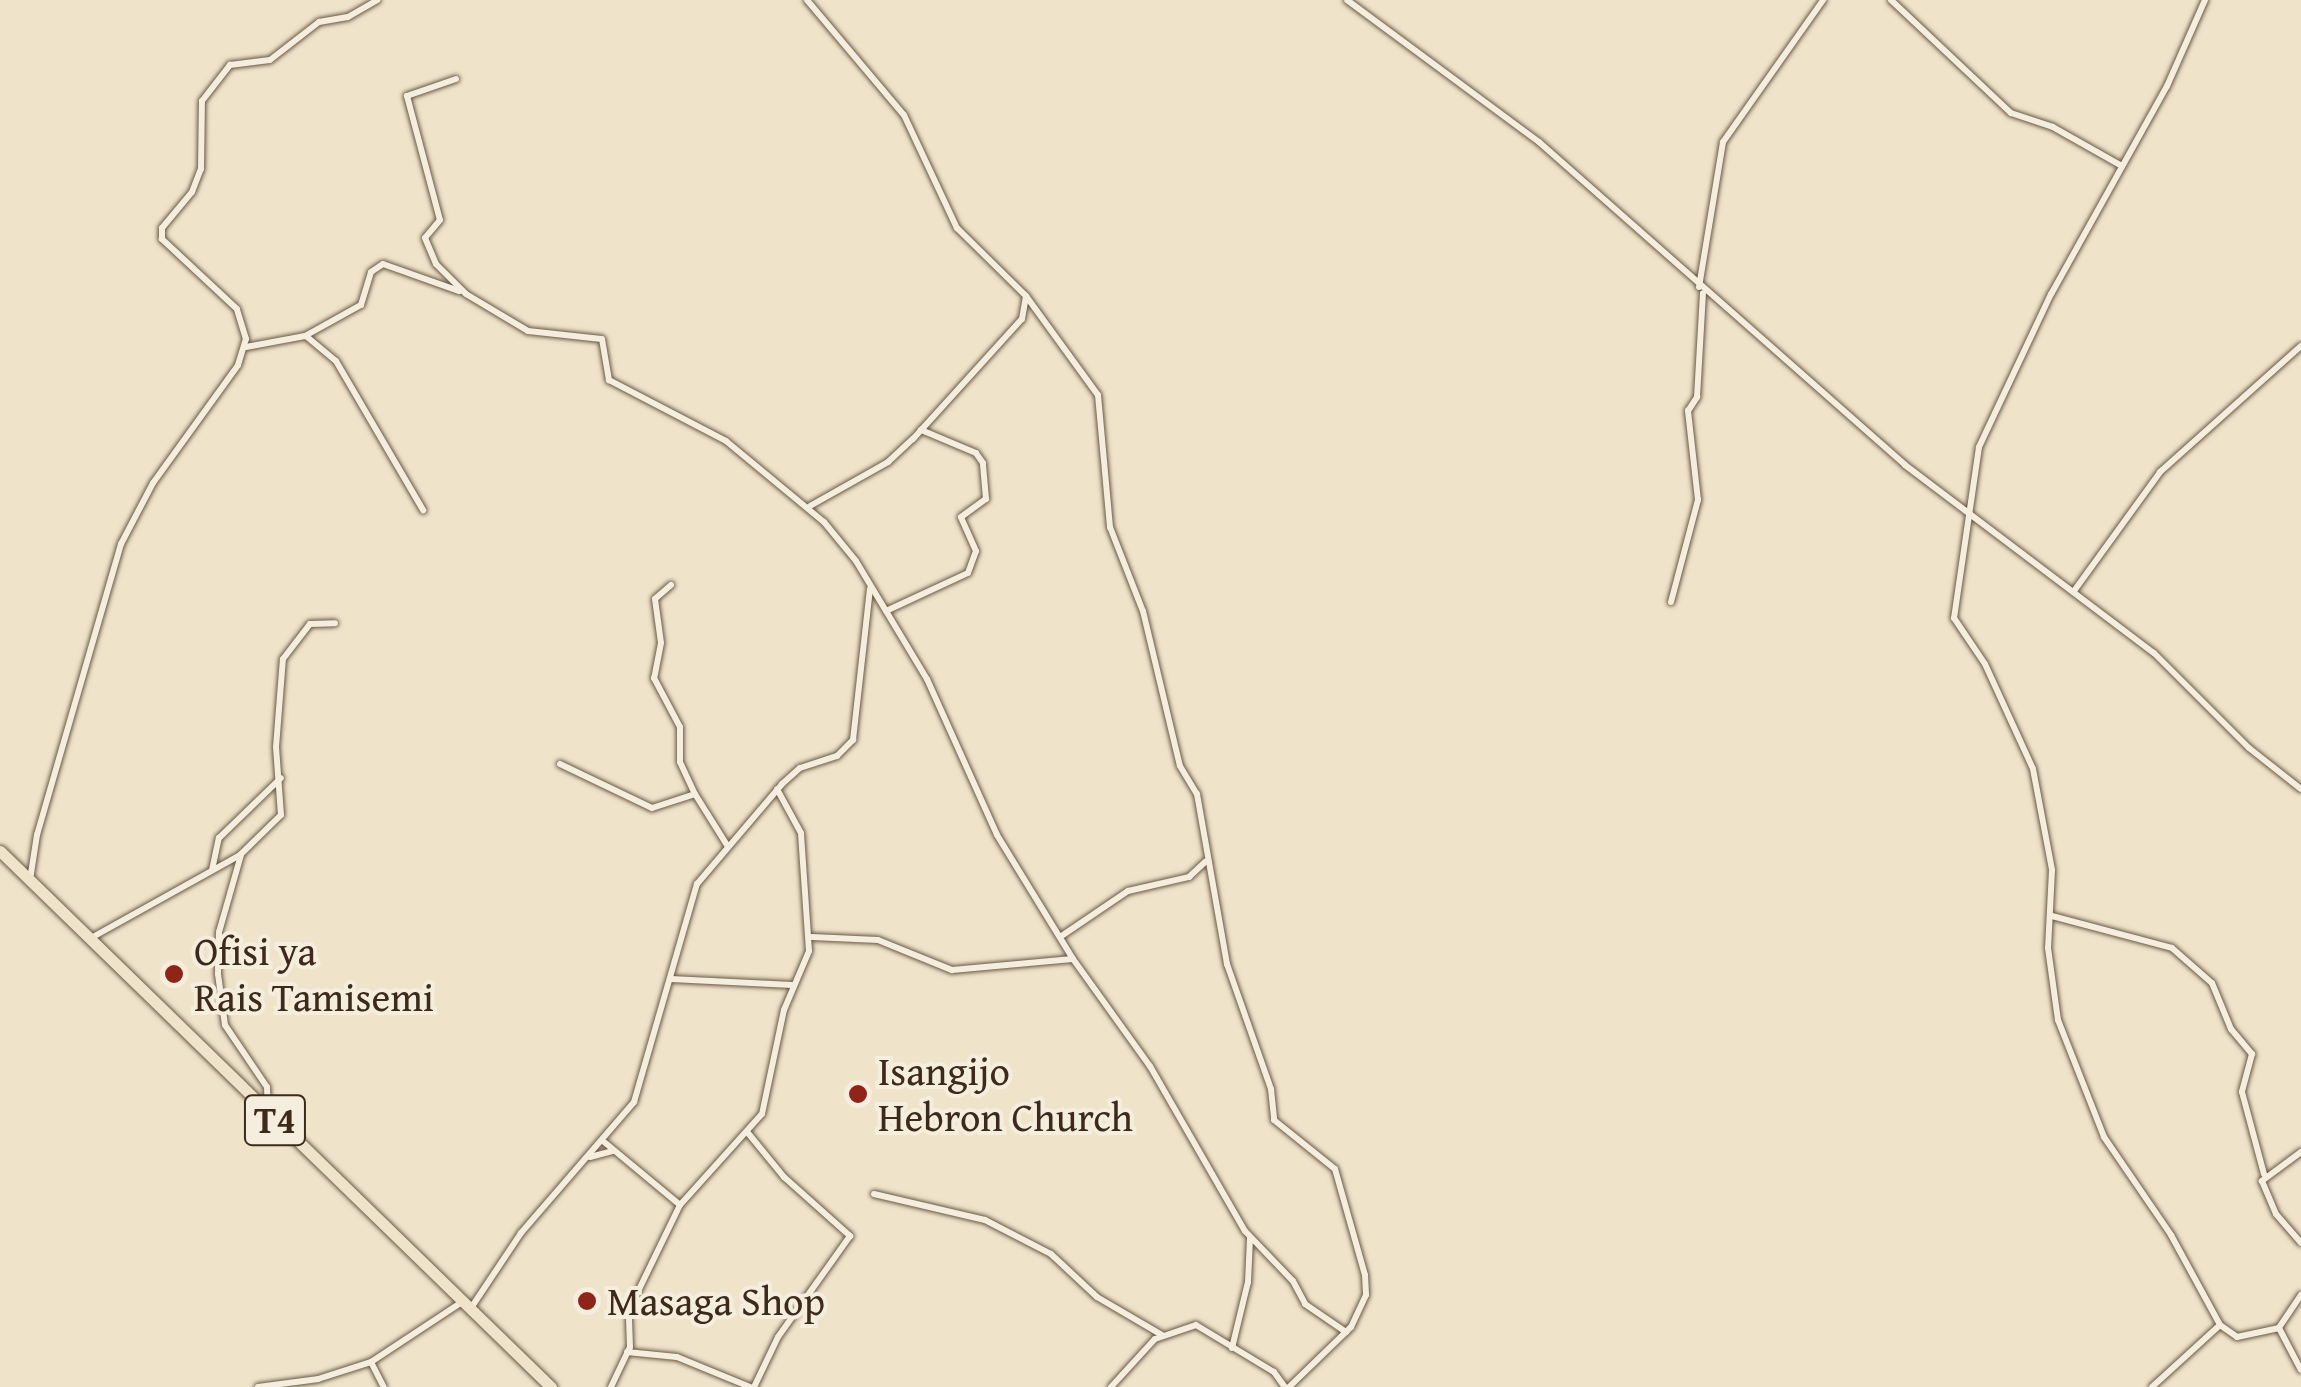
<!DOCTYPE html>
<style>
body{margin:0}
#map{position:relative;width:2301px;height:1387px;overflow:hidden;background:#efe3ca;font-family:"Gentium Book Plus",serif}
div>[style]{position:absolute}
.roads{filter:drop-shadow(0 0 2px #695946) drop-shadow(0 0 2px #695946)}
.street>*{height:6px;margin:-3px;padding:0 3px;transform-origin:3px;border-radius:3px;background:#f5eddd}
.highway>*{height:11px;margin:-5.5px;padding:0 5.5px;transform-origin:5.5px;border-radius:5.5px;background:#efe3ca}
.dots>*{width:28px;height:28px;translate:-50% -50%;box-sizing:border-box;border:5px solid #f5eddd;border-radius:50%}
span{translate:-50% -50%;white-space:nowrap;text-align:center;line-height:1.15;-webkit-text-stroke:8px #f5eddd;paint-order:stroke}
.shield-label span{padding:2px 8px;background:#f5eddd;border:2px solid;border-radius:8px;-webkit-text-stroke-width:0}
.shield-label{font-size:38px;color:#3c2b1a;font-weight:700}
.poi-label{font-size:40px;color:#3c2b1a}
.left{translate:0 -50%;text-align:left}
</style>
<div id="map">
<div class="roads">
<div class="street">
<div style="left:807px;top:0;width:150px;rotate:49.9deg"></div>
<div style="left:904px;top:115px;width:125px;rotate:64.9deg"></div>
<div style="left:957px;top:228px;width:97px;rotate:44.6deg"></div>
<div style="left:1026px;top:296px;width:122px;rotate:54deg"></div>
<div style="left:1098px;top:395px;width:133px;rotate:84.8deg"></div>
<div style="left:1110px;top:527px;width:90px;rotate:68.6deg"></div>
<div style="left:1143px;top:611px;width:159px;rotate:76.6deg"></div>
<div style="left:1180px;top:766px;width:33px;rotate:59deg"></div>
<div style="left:1197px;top:794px;width:173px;rotate:80deg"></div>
<div style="left:1227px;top:964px;width:133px;rotate:70.6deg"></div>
<div style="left:1271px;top:1089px;width:31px;rotate:84deg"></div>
<div style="left:1274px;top:1120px;width:78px;rotate:38.8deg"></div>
<div style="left:1335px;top:1169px;width:110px;rotate:74.2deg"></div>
<div style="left:1365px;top:1275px;width:20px;rotate:87deg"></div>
<div style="left:1366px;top:1295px;width:35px;rotate:115deg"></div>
<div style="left:1351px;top:1327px;width:86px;rotate:135.9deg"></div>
<div style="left:1347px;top:0;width:239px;rotate:36.5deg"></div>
<div style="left:1539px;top:142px;width:488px;rotate:41.4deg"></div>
<div style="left:1905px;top:465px;width:312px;rotate:37.1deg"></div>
<div style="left:2154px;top:653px;width:134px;rotate:45deg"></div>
<div style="left:2249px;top:748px;width:66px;rotate:38.3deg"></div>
<div style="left:1891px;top:0;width:165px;rotate:43.3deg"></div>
<div style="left:2011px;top:113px;width:44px;rotate:18.4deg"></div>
<div style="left:2053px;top:127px;width:79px;rotate:29.5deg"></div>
<div style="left:2205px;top:0;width:94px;rotate:113.8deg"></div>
<div style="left:2167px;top:86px;width:238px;rotate:119.1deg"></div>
<div style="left:2051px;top:294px;width:169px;rotate:115.2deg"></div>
<div style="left:1979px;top:447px;width:173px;rotate:98.3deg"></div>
<div style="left:1954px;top:618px;width:55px;rotate:56deg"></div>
<div style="left:1985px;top:664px;width:115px;rotate:65.4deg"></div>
<div style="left:2033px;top:769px;width:103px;rotate:79.3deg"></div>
<div style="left:2052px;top:870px;width:78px;rotate:92.9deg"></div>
<div style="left:2048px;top:948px;width:73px;rotate:82.1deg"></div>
<div style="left:2058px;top:1020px;width:126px;rotate:68.5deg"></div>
<div style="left:2104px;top:1137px;width:119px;rotate:55.6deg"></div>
<div style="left:2171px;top:1235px;width:102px;rotate:61.4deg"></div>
<div style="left:2220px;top:1325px;width:21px;rotate:35deg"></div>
<div style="left:2237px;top:1337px;width:43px;rotate:-12.1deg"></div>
<div style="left:456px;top:79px;width:52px;rotate:160.9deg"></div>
<div style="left:407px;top:96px;width:128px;rotate:75.1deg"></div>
<div style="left:440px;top:220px;width:23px;rotate:130deg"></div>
<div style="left:425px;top:238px;width:28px;rotate:67deg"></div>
<div style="left:436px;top:264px;width:42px;rotate:45deg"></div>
<div style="left:466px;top:294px;width:72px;rotate:30.8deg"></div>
<div style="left:528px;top:331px;width:74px;rotate:6.2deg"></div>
<div style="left:602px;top:339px;width:42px;rotate:80.3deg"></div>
<div style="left:609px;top:380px;width:132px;rotate:27.5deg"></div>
<div style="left:726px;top:441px;width:127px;rotate:39.6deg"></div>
<div style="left:824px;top:522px;width:50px;rotate:50.6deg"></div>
<div style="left:856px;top:561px;width:138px;rotate:59deg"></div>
<div style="left:927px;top:679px;width:171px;rotate:65.8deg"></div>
<div style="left:997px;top:835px;width:145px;rotate:58.5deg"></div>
<div style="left:1073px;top:959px;width:132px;rotate:54.3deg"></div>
<div style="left:1150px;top:1066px;width:190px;rotate:60.1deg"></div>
<div style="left:1245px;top:1231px;width:69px;rotate:46.2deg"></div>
<div style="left:1293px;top:1281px;width:26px;rotate:62deg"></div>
<div style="left:1305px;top:1304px;width:50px;rotate:34.3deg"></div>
<div style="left:1699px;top:287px;width:147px;rotate:-80.6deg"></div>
<div style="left:1723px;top:142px;width:174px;rotate:-54.8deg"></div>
<div style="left:306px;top:336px;width:39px;rotate:40deg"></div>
<div style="left:336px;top:361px;width:173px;rotate:59.7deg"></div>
<div style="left:246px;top:347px;width:60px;rotate:-10.6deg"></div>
<div style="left:305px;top:336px;width:64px;rotate:-29deg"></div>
<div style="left:361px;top:305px;width:34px;rotate:-73deg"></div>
<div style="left:371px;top:272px;width:14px;rotate:-34deg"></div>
<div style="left:383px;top:264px;width:81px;rotate:19.6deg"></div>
<div style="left:810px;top:506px;width:90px;rotate:-29.4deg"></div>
<div style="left:888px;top:462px;width:34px;rotate:-43deg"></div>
<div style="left:913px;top:439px;width:162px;rotate:-47.8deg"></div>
<div style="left:1022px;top:319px;width:22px;rotate:-80deg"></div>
<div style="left:671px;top:585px;width:21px;rotate:139deg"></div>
<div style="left:655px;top:599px;width:44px;rotate:82.2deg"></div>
<div style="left:661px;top:643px;width:36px;rotate:101deg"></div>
<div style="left:654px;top:678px;width:55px;rotate:62deg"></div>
<div style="left:680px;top:727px;width:35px;rotate:90deg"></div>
<div style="left:680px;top:762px;width:35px;rotate:65deg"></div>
<div style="left:2074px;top:591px;width:147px;rotate:-54.1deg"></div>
<div style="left:2160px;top:472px;width:189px;rotate:-41.8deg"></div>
<div style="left:1671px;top:602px;width:106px;rotate:-75.2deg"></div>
<div style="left:1698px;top:500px;width:90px;rotate:-96.4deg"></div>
<div style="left:1688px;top:411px;width:17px;rotate:-57deg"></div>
<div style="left:1697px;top:397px;width:104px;rotate:-86.7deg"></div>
<div style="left:886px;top:611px;width:90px;rotate:-24.9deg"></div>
<div style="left:968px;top:573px;width:23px;rotate:-70deg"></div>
<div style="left:976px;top:551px;width:37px;rotate:-114deg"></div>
<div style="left:961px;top:517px;width:31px;rotate:-36deg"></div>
<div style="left:986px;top:499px;width:36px;rotate:-95deg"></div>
<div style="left:983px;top:463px;width:12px;rotate:-125deg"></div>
<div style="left:976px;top:453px;width:60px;rotate:-157.3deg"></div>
<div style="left:560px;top:764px;width:102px;rotate:25.6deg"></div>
<div style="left:652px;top:808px;width:45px;rotate:-18deg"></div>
<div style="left:695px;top:794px;width:60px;rotate:57.9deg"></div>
<div style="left:241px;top:855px;width:80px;rotate:105.9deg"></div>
<div style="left:219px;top:932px;width:42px;rotate:91.4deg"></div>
<div style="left:218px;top:974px;width:51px;rotate:82.2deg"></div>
<div style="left:225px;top:1025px;width:75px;rotate:55.9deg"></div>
<div style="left:267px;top:1087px;width:23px;rotate:88deg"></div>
<div style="left:212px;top:870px;width:33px;rotate:-78deg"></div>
<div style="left:219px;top:838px;width:86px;rotate:-44.1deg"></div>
<div style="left:30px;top:880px;width:46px;rotate:-81.2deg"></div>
<div style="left:37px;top:835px;width:303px;rotate:-73.9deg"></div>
<div style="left:121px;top:544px;width:69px;rotate:-62.3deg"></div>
<div style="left:153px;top:483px;width:145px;rotate:-54.2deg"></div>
<div style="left:238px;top:365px;width:27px;rotate:-73deg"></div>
<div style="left:246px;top:339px;width:31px;rotate:-107deg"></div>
<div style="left:237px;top:309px;width:103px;rotate:-137deg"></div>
<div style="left:162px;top:239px;width:11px;rotate:-90deg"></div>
<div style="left:162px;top:228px;width:47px;rotate:-50.2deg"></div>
<div style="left:192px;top:192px;width:25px;rotate:-69deg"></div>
<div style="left:201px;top:169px;width:68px;rotate:-89.2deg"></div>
<div style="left:202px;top:101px;width:46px;rotate:-52.1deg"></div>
<div style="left:230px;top:65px;width:40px;rotate:-7.1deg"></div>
<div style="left:270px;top:60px;width:62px;rotate:-37.8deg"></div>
<div style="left:319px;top:22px;width:29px;rotate:-10deg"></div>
<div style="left:348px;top:17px;width:34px;rotate:-30deg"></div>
<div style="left:2052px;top:916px;width:124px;rotate:14.9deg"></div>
<div style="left:2172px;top:948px;width:53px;rotate:41.2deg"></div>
<div style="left:2212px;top:983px;width:50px;rotate:67.6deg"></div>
<div style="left:2231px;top:1029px;width:33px;rotate:50deg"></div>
<div style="left:2252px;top:1054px;width:39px;rotate:105deg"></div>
<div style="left:2242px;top:1092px;width:85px;rotate:75deg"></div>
<div style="left:812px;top:937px;width:66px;rotate:2.6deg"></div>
<div style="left:878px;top:940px;width:80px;rotate:22.1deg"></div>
<div style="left:952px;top:970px;width:121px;rotate:-5.2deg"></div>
<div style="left:1060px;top:937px;width:82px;rotate:-34.1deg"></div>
<div style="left:1128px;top:891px;width:63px;rotate:-12.9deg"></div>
<div style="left:1189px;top:877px;width:23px;rotate:-43deg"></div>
<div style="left:91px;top:938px;width:171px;rotate:-29.1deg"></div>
<div style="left:240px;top:855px;width:57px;rotate:-44.3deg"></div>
<div style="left:281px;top:815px;width:68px;rotate:-94.2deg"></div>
<div style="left:276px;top:747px;width:88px;rotate:-85.5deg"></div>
<div style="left:283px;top:659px;width:44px;rotate:-52.4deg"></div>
<div style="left:310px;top:624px;width:25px;rotate:-2deg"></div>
<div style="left:671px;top:979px;width:121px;rotate:2.8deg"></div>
<div style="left:748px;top:1133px;width:57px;rotate:50.7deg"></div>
<div style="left:784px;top:1177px;width:89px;rotate:41.8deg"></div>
<div style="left:850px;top:1236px;width:124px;rotate:125.5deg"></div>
<div style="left:778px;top:1337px;width:55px;rotate:115.6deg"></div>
<div style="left:603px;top:1141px;width:100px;rotate:39.7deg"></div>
<div style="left:2301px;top:1152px;width:49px;rotate:143.4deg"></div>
<div style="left:2262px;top:1181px;width:36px;rotate:67deg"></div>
<div style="left:2276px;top:1214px;width:38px;rotate:49deg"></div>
<div style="left:590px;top:1157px;width:24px;rotate:-15deg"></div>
<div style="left:874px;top:1194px;width:114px;rotate:13.2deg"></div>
<div style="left:985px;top:1220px;width:74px;rotate:27.3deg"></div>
<div style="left:1051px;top:1254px;width:63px;rotate:43.1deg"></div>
<div style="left:1097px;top:1297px;width:75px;rotate:30.3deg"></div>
<div style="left:2301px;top:1295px;width:40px;rotate:124deg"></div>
<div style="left:2279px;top:1328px;width:47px;rotate:62.4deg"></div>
<div style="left:471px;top:1308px;width:90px;rotate:-56.3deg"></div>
<div style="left:521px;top:1233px;width:173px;rotate:-49.2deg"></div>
<div style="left:634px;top:1102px;width:227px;rotate:-73.9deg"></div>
<div style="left:697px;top:884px;width:131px;rotate:-49.6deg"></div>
<div style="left:782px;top:784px;width:24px;rotate:-42deg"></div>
<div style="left:800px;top:768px;width:39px;rotate:-18deg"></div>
<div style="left:837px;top:756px;width:23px;rotate:-45deg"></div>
<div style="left:853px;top:740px;width:152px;rotate:-83.6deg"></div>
<div style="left:1232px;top:1348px;width:68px;rotate:-76.4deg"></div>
<div style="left:1248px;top:1282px;width:44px;rotate:-87.4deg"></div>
<div style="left:627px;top:1352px;width:50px;rotate:5.7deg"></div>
<div style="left:677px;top:1357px;width:79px;rotate:22.3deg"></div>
<div style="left:371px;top:1362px;width:28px;rotate:63deg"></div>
<div style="left:258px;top:1387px;width:61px;rotate:-7.6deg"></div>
<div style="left:318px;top:1379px;width:56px;rotate:-17.8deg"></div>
<div style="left:371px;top:1362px;width:109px;rotate:-33.4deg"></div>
<div style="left:611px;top:1387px;width:44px;rotate:-64.6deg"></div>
<div style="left:630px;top:1347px;width:37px;rotate:-92deg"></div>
<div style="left:629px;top:1310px;width:117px;rotate:-64.1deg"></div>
<div style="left:680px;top:1205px;width:122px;rotate:-48deg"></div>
<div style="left:762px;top:1114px;width:106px;rotate:-78.1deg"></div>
<div style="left:784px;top:1010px;width:64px;rotate:-67deg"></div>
<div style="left:809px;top:951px;width:118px;rotate:-93.9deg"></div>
<div style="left:801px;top:833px;width:50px;rotate:-118.6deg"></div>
<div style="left:1111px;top:1387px;width:65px;rotate:-47.5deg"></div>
<div style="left:1155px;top:1339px;width:43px;rotate:-18.9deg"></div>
<div style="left:1196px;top:1325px;width:91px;rotate:31.1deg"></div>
<div style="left:1274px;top:1372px;width:19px;rotate:54deg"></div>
<div style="left:2152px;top:1387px;width:92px;rotate:-42.4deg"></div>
</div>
<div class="highway">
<div style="left:0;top:851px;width:769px;rotate:44.21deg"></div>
</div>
</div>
<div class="dots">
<div style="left:174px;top:974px;background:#8f2418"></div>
<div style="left:858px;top:1094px;background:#8f2418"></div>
<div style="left:587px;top:1301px;background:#8f2418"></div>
</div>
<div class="shield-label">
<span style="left:275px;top:1120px">T4</span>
</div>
<div class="poi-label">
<span class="left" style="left:194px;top:974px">Ofisi ya<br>Rais Tamisemi</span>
<span class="left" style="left:878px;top:1094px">Isangijo<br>Hebron Church</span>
<span class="left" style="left:607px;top:1301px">Masaga Shop</span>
</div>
</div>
